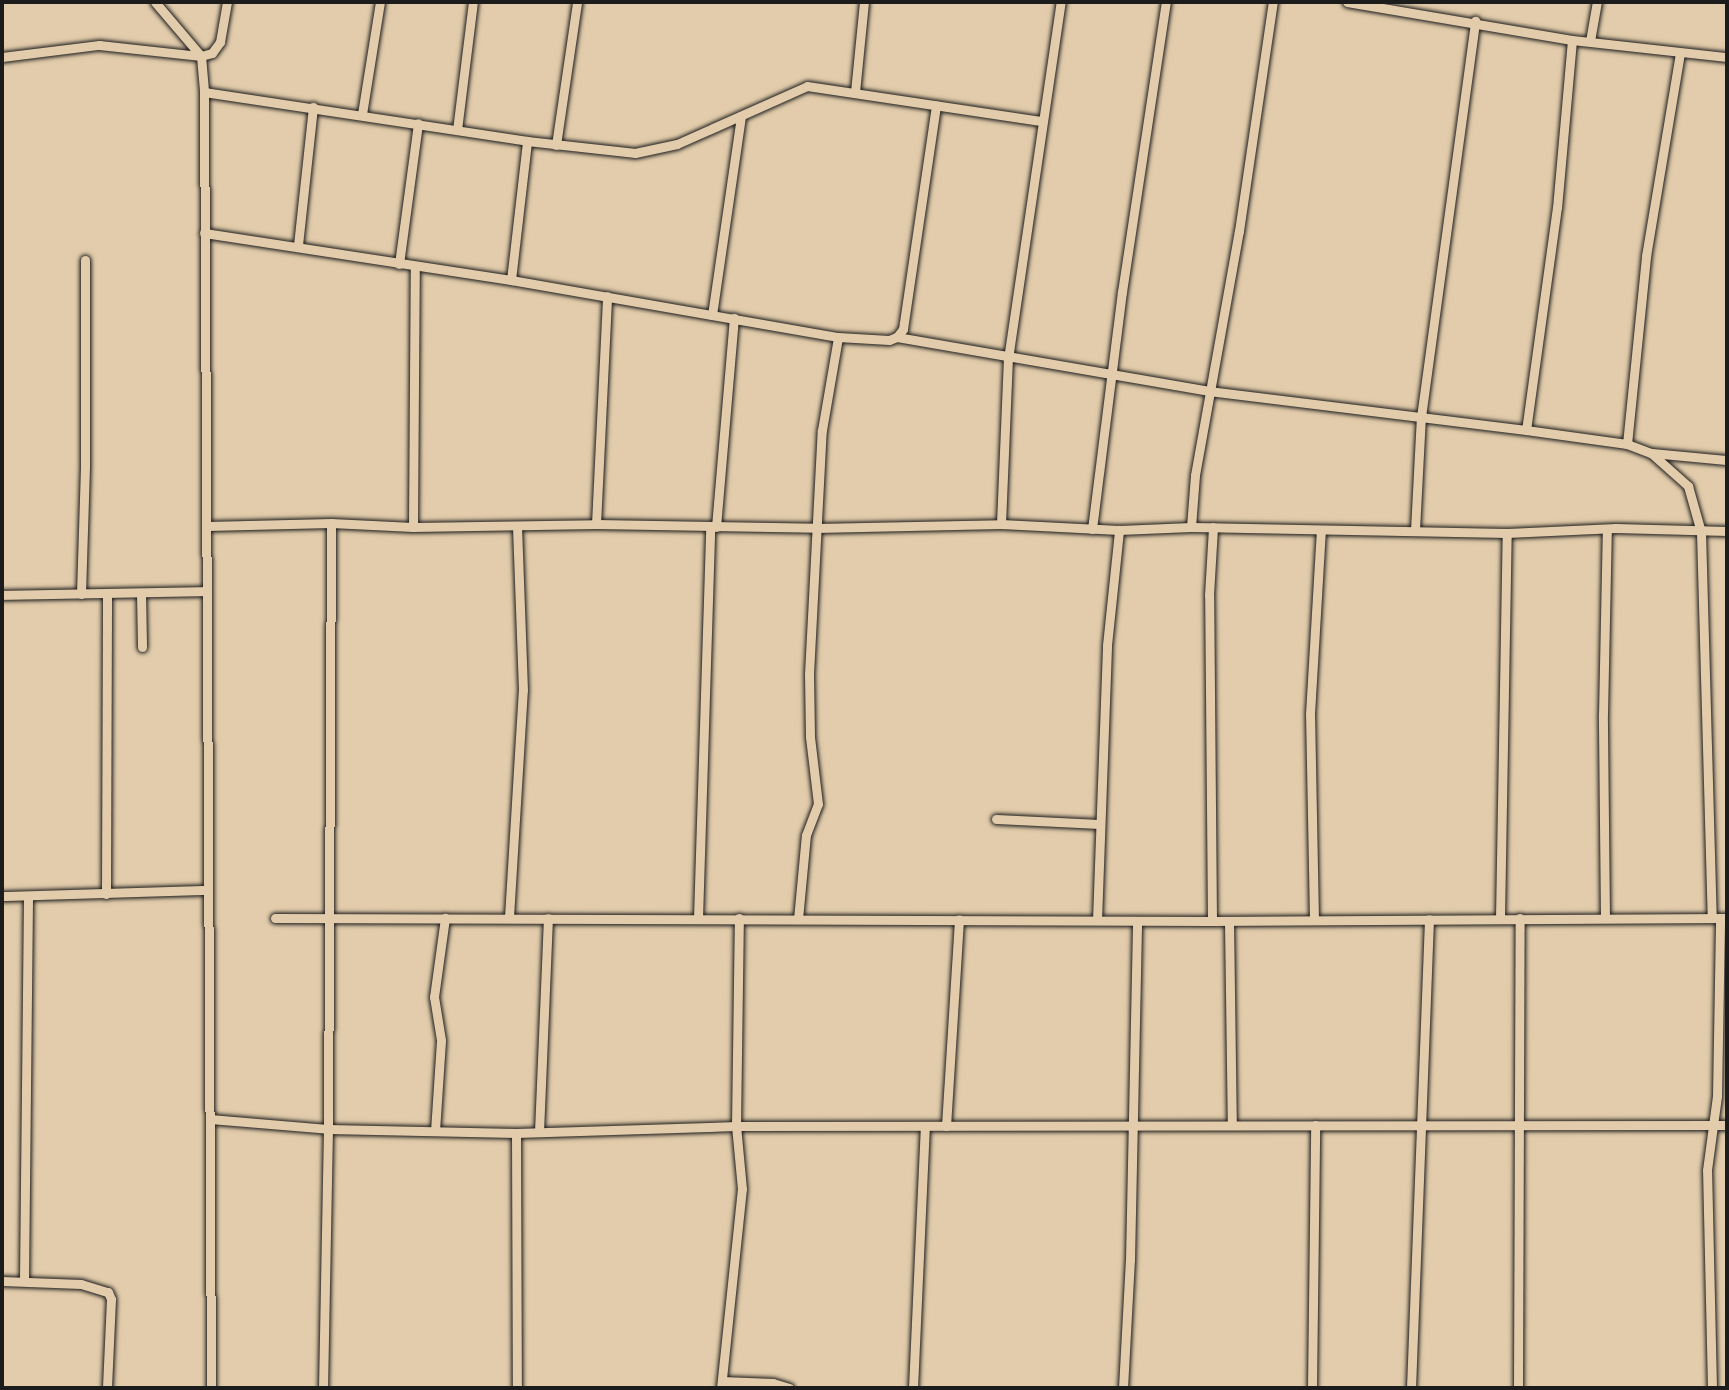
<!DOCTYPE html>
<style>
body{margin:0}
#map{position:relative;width:1729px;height:1390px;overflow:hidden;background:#e2ccab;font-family:Dekko,sans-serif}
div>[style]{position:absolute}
.roads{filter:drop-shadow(0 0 2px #1c1c1c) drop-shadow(0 0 2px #1c1c1c)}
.minor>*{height:9px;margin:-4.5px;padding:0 4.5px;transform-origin:4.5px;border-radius:4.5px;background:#e2ccab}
span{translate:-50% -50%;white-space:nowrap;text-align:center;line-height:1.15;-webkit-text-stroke:6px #e2ccab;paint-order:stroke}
.frame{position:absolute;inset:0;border:4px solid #1c1c1c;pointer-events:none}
</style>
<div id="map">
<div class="roads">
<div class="minor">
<div style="left:155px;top:2px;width:71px;rotate:49.6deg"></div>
<div style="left:201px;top:56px;width:36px;rotate:85deg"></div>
<div style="left:204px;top:92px;width:1296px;rotate:89.69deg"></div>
<div style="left:1347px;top:2px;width:228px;rotate:9.6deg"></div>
<div style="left:1572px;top:40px;width:156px;rotate:6.3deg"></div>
<div style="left:1572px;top:40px;width:168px;rotate:95.1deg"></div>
<div style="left:1557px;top:207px;width:225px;rotate:97.9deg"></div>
<div style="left:1526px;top:430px;width:102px;rotate:7.9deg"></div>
<div style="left:1627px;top:444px;width:26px;rotate:21deg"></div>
<div style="left:1651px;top:453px;width:50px;rotate:41.7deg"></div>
<div style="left:1688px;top:486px;width:48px;rotate:74.2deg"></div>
<div style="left:1701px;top:532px;width:386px;rotate:88.4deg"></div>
<div style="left:1590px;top:41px;width:40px;rotate:-80deg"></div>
<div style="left:2px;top:57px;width:98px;rotate:-7.1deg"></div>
<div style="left:99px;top:45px;width:103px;rotate:6.2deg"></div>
<div style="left:201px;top:56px;width:11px;rotate:-15deg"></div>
<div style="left:212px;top:53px;width:14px;rotate:-54deg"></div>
<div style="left:220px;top:42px;width:41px;rotate:-80.1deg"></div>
<div style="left:204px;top:92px;width:327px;rotate:8.6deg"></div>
<div style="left:527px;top:141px;width:109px;rotate:6.3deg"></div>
<div style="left:635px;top:153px;width:43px;rotate:-12.1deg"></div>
<div style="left:677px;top:144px;width:142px;rotate:-24deg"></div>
<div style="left:807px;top:86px;width:238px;rotate:8.5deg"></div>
<div style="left:855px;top:92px;width:90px;rotate:-84.3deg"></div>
<div style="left:362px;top:114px;width:113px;rotate:-80.9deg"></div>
<div style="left:457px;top:130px;width:129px;rotate:-82.9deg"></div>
<div style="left:556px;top:145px;width:145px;rotate:-81.6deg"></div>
<div style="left:204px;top:233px;width:311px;rotate:8.7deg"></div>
<div style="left:511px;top:280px;width:332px;rotate:9.9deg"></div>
<div style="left:838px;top:337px;width:51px;rotate:3.4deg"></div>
<div style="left:889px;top:340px;width:9px;rotate:-21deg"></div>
<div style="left:897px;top:337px;width:10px;rotate:-53deg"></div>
<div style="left:903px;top:329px;width:226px;rotate:-81.6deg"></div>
<div style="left:298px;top:245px;width:139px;rotate:-83.8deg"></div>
<div style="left:399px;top:264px;width:142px;rotate:-82.3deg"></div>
<div style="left:511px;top:280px;width:140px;rotate:-83.4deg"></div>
<div style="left:712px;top:315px;width:200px;rotate:-81.7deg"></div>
<div style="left:897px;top:337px;width:317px;rotate:9.8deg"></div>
<div style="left:1209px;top:391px;width:319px;rotate:7deg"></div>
<div style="left:1627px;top:444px;width:189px;rotate:-84.2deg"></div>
<div style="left:1646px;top:256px;width:206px;rotate:-80.5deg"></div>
<div style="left:1651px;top:453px;width:76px;rotate:5.3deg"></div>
<div style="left:331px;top:523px;width:606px;rotate:90.28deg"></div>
<div style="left:328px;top:1129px;width:188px;rotate:1.2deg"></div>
<div style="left:516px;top:1133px;width:220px;rotate:-1.8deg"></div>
<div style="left:736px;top:1126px;width:991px;rotate:-0.06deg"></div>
<div style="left:596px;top:524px;width:228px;rotate:-87.2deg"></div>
<div style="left:1001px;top:524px;width:165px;rotate:-87.6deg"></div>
<div style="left:1008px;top:359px;width:361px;rotate:-81.6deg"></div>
<div style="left:207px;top:526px;width:124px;rotate:-1.4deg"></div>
<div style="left:331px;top:523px;width:82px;rotate:2.8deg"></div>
<div style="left:413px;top:527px;width:183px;rotate:-0.9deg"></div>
<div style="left:596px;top:524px;width:220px;rotate:1deg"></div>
<div style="left:816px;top:528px;width:185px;rotate:-1.2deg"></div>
<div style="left:1001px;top:524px;width:118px;rotate:2.9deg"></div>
<div style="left:1119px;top:530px;width:72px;rotate:-2.4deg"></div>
<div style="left:1191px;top:527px;width:316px;rotate:1.1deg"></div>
<div style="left:1507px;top:533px;width:109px;rotate:-2.6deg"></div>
<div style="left:1616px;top:528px;width:111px;rotate:1.5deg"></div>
<div style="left:413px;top:527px;width:260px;rotate:-89.6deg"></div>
<div style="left:716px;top:527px;width:210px;rotate:-85.1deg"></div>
<div style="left:1191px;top:527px;width:52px;rotate:-85.6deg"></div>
<div style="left:1195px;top:475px;width:248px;rotate:-79.8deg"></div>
<div style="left:1239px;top:231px;width:232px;rotate:-81.6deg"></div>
<div style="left:1092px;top:529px;width:239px;rotate:-82.8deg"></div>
<div style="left:1122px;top:292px;width:293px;rotate:-81.4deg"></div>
<div style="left:1415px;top:530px;width:113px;rotate:-87deg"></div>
<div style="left:1421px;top:417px;width:400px;rotate:-82.2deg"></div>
<div style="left:141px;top:593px;width:54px;rotate:88.9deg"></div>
<div style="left:81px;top:594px;width:128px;rotate:-88.2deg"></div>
<div style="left:85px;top:466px;width:206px;rotate:-90deg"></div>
<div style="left:2px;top:595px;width:205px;rotate:-1.1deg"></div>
<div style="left:996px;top:819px;width:104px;rotate:2.8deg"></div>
<div style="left:106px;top:894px;width:301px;rotate:-89.8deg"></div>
<div style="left:2px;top:896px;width:204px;rotate:-1.7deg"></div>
<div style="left:509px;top:917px;width:227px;rotate:-86.5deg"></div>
<div style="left:523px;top:690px;width:164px;rotate:-92.1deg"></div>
<div style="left:275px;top:918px;width:937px;rotate:0.18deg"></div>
<div style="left:1212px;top:921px;width:515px;rotate:-0.33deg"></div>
<div style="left:698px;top:918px;width:391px;rotate:-88.2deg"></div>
<div style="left:1500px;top:918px;width:385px;rotate:-89deg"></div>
<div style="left:1605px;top:918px;width:204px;rotate:-90.6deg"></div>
<div style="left:1603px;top:714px;width:185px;rotate:-88.8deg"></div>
<div style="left:798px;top:919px;width:84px;rotate:-84.6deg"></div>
<div style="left:806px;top:835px;width:33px;rotate:-69deg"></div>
<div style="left:818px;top:804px;width:67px;rotate:-96.8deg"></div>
<div style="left:810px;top:737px;width:63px;rotate:-90.9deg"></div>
<div style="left:809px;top:674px;width:244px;rotate:-87deg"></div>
<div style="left:822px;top:430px;width:94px;rotate:-80.2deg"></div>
<div style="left:1097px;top:920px;width:275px;rotate:-87.9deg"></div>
<div style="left:1107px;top:645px;width:116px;rotate:-84deg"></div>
<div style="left:1314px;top:920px;width:206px;rotate:-91.1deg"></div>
<div style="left:1310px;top:714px;width:184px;rotate:-86.6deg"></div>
<div style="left:1212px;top:921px;width:326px;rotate:-90.5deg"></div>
<div style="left:1209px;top:595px;width:68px;rotate:-86.6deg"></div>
<div style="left:1229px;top:921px;width:204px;rotate:89.2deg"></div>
<div style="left:210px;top:1119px;width:118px;rotate:4.8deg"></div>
<div style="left:328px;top:1129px;width:259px;rotate:91.1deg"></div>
<div style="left:946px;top:1126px;width:207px;rotate:-86.4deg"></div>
<div style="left:435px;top:1131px;width:91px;rotate:-86.2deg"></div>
<div style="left:441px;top:1040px;width:44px;rotate:-99.2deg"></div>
<div style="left:434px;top:997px;width:80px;rotate:-82.1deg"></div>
<div style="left:539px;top:1132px;width:214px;rotate:-87.6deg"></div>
<div style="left:516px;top:1133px;width:255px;rotate:89.8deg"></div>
<div style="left:24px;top:1280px;width:384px;rotate:-89.4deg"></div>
<div style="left:2px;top:1281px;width:79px;rotate:2.2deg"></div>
<div style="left:81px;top:1284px;width:28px;rotate:17deg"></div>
<div style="left:108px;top:1292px;width:8px;rotate:67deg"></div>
<div style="left:111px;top:1299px;width:89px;rotate:92.6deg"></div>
<div style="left:722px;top:1381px;width:51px;rotate:2.2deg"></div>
<div style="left:773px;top:1383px;width:17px;rotate:17deg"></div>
<div style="left:721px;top:1388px;width:200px;rotate:-84deg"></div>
<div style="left:742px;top:1189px;width:63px;rotate:-95.4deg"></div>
<div style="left:736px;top:1126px;width:208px;rotate:-89.2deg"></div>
<div style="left:913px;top:1388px;width:262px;rotate:-87.4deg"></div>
<div style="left:1123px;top:1388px;width:128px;rotate:-86.9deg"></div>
<div style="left:1130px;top:1260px;width:339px;rotate:-88.8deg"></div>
<div style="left:1312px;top:1388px;width:263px;rotate:-89.3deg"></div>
<div style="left:1411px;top:1388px;width:469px;rotate:-87.8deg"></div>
<div style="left:1518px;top:1388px;width:470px;rotate:-89.8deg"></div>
<div style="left:1712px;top:1388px;width:218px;rotate:-91.3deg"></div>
<div style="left:1707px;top:1170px;width:75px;rotate:-82.3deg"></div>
<div style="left:1717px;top:1096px;width:178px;rotate:-89deg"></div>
</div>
</div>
<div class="frame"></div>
</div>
